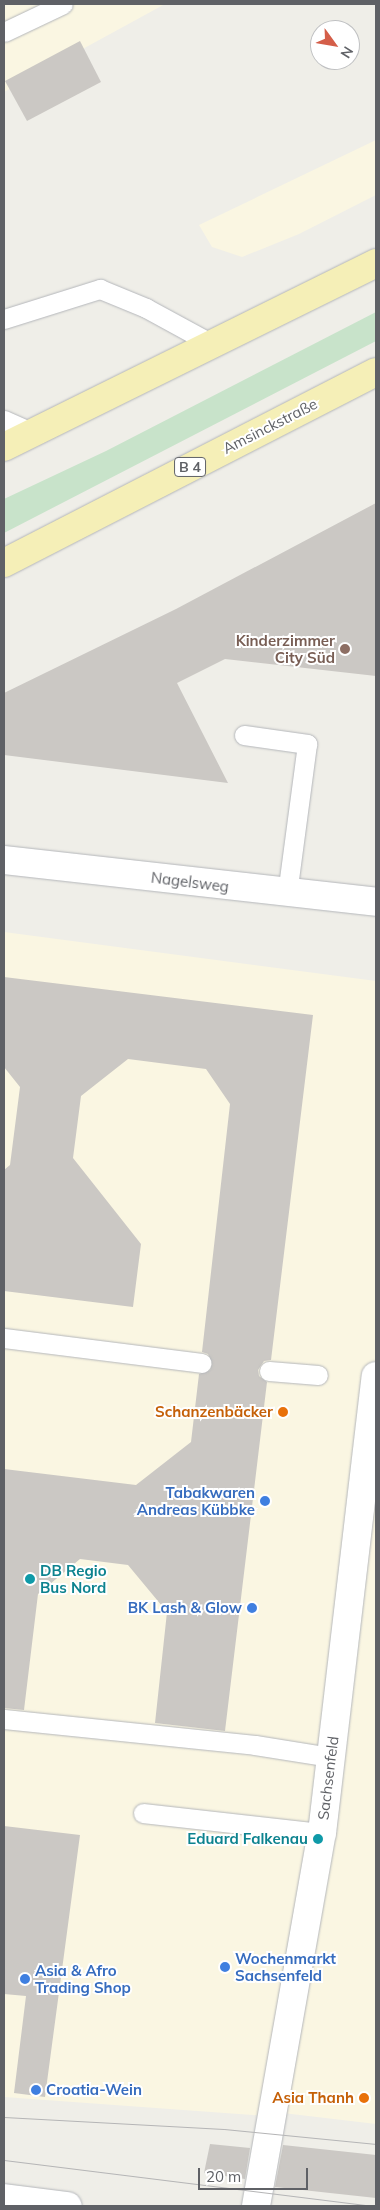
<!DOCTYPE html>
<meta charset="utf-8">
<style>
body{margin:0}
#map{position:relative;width:380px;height:2210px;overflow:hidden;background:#efeee8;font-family:Mulish,sans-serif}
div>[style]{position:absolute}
.commercial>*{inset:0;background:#faf6e2}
.green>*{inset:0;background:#c8e3ca}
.building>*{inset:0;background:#cbc8c4}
.roads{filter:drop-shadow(0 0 1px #b4b6ba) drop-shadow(0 0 1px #b4b6ba)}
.service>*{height:19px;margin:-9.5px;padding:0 9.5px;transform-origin:9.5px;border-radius:9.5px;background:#fff}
.minor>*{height:28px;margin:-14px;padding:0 14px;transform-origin:14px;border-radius:14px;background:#fff}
.tertiary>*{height:28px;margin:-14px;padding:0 14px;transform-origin:14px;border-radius:14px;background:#fff}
.primary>*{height:28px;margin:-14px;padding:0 14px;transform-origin:14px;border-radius:14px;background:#f5efb7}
.tram>*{height:1px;margin:-0.5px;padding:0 0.5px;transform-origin:0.5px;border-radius:0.5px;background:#b5b5b6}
.dots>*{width:14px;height:14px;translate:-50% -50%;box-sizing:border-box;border:2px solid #fff;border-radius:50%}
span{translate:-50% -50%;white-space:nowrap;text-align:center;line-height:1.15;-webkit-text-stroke:4px #fff;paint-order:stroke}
.shield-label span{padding:1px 4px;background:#fff;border:1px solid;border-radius:4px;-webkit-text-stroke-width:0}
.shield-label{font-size:14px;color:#5f6166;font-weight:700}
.street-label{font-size:15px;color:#5f6166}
.education-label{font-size:15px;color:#785e54;font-weight:700}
.right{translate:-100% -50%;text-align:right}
.food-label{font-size:15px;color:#c56008;font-weight:700}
.shop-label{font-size:15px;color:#366cbe;font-weight:700}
.left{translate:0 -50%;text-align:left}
.culture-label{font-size:15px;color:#0d838f;font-weight:700}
.frame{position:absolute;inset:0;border:5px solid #5f6166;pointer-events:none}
.north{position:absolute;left:310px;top:20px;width:50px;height:50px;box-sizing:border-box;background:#fff;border:1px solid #bfc0c2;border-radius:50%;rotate:122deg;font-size:14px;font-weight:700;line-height:20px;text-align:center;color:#5f6166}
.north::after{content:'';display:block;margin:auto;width:18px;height:22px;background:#d45e49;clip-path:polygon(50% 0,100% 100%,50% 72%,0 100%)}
.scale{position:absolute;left:198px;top:2168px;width:110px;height:22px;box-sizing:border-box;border:2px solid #5f6166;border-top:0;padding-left:6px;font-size:15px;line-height:18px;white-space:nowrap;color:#5f6166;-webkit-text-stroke:4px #fff;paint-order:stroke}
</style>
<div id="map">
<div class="commercial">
<div style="clip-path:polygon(4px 4px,165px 4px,4px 92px)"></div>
<div style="clip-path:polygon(376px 140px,376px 195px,299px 234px,242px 257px,212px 247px,199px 225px)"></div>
<div style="clip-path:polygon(4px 932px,376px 981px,376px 2124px,283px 2113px,282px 2117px,4px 2097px)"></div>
</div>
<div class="green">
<div style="clip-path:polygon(376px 312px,376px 341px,4px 533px,4px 499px,106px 451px)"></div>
</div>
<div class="building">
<div style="clip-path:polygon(80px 41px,101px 82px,27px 121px,5px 81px)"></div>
<div style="clip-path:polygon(376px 503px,376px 676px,225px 659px,177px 683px,228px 783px,4px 755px,4px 693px,176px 609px)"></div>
<div style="clip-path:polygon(4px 977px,313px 1015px,271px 1360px,264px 1361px,258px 1370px,259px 1376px,267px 1382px,225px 1731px,155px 1723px,167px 1612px,128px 1565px,80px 1559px,38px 1594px,24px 1710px,4px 1708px,4px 1469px,136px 1485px,191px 1442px,199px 1374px,210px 1370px,212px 1364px,208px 1354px,202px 1352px,230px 1104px,206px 1069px,128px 1059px,81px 1096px,73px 1158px,141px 1244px,133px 1307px,4px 1291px,4px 1170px,10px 1165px,20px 1087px,4px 1067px)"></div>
<div style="clip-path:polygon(4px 1826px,80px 1835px,45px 2097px,14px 2093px,26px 1996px,4px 1994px)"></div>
<div style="clip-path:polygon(210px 2144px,250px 2148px,245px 2179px,204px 2173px)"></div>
<div style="clip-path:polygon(283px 2145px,376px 2155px,376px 2198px,275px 2187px)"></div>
</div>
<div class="roads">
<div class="service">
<div style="left:4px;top:32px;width:65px;rotate:-25.4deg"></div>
<div style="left:4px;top:319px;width:101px;rotate:-17.4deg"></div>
<div style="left:100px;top:289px;width:50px;rotate:22.4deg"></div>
<div style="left:146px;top:308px;width:75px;rotate:28.6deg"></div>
<div style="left:4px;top:420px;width:32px;rotate:24deg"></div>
<div style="left:244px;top:735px;width:64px;rotate:8.1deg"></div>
<div style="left:307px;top:744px;width:151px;rotate:97.6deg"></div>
<div style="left:4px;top:1338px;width:199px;rotate:7.2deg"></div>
<div style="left:269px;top:1371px;width:49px;rotate:4.7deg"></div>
<div style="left:4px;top:1719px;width:252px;rotate:5.9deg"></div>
<div style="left:255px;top:1745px;width:77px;rotate:9deg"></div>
<div style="left:143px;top:1813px;width:180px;rotate:6.4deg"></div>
</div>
<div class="minor">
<div style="left:256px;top:2206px;width:379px;rotate:-80deg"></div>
<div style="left:322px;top:1833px;width:460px;rotate:-83.3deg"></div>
</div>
<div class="tertiary">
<div style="left:4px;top:860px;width:374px;rotate:6.4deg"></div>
<div style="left:4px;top:2198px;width:64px;rotate:7.2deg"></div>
</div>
<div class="primary">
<div style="left:4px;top:447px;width:415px;rotate:-26.3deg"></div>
<div style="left:4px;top:563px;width:418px;rotate:-27.2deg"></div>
</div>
</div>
<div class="tram">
<div style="left:4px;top:2117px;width:220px;rotate:3.1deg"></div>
<div style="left:224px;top:2129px;width:153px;rotate:5.6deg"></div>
<div style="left:4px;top:2160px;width:370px;rotate:7.1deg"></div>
</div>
<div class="dots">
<div style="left:345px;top:649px;background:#8d6e63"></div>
<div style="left:283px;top:1412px;background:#e8710a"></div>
<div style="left:265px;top:1501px;background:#3f7fe0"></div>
<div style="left:30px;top:1579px;background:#0f9aa8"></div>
<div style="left:252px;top:1608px;background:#3f7fe0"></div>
<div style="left:318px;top:1839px;background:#0f9aa8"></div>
<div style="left:225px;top:1967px;background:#3f7fe0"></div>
<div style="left:25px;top:1979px;background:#3f7fe0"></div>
<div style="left:36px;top:2090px;background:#3f7fe0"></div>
<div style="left:364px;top:2098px;background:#e8710a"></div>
</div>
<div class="shield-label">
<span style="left:190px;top:467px">B 4</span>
</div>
<div class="street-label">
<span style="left:270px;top:426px;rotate:-27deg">Amsinckstraße</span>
<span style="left:190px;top:882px;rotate:7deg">Nagelsweg</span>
<span style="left:328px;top:1778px;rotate:-83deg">Sachsenfeld</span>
</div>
<div class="education-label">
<span class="right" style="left:335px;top:649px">Kinderzimmer<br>City Süd</span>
</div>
<div class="food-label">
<span class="right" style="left:273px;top:1412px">Schanzenbäcker</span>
<span class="right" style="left:354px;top:2098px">Asia Thanh</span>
</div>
<div class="shop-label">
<span class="right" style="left:255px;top:1501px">Tabakwaren<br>Andreas Kübbke</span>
<span class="right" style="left:242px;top:1608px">BK Lash &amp; Glow</span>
<span class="left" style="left:235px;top:1967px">Wochenmarkt<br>Sachsenfeld</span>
<span class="left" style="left:35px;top:1979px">Asia &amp; Afro<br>Trading Shop</span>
<span class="left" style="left:46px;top:2090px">Croatia-Wein</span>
</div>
<div class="culture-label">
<span class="left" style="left:40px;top:1579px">DB Regio<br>Bus Nord</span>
<span class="right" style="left:308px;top:1839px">Eduard Falkenau</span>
</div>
<div class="frame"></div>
<div class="north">N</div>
<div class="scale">20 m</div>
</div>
